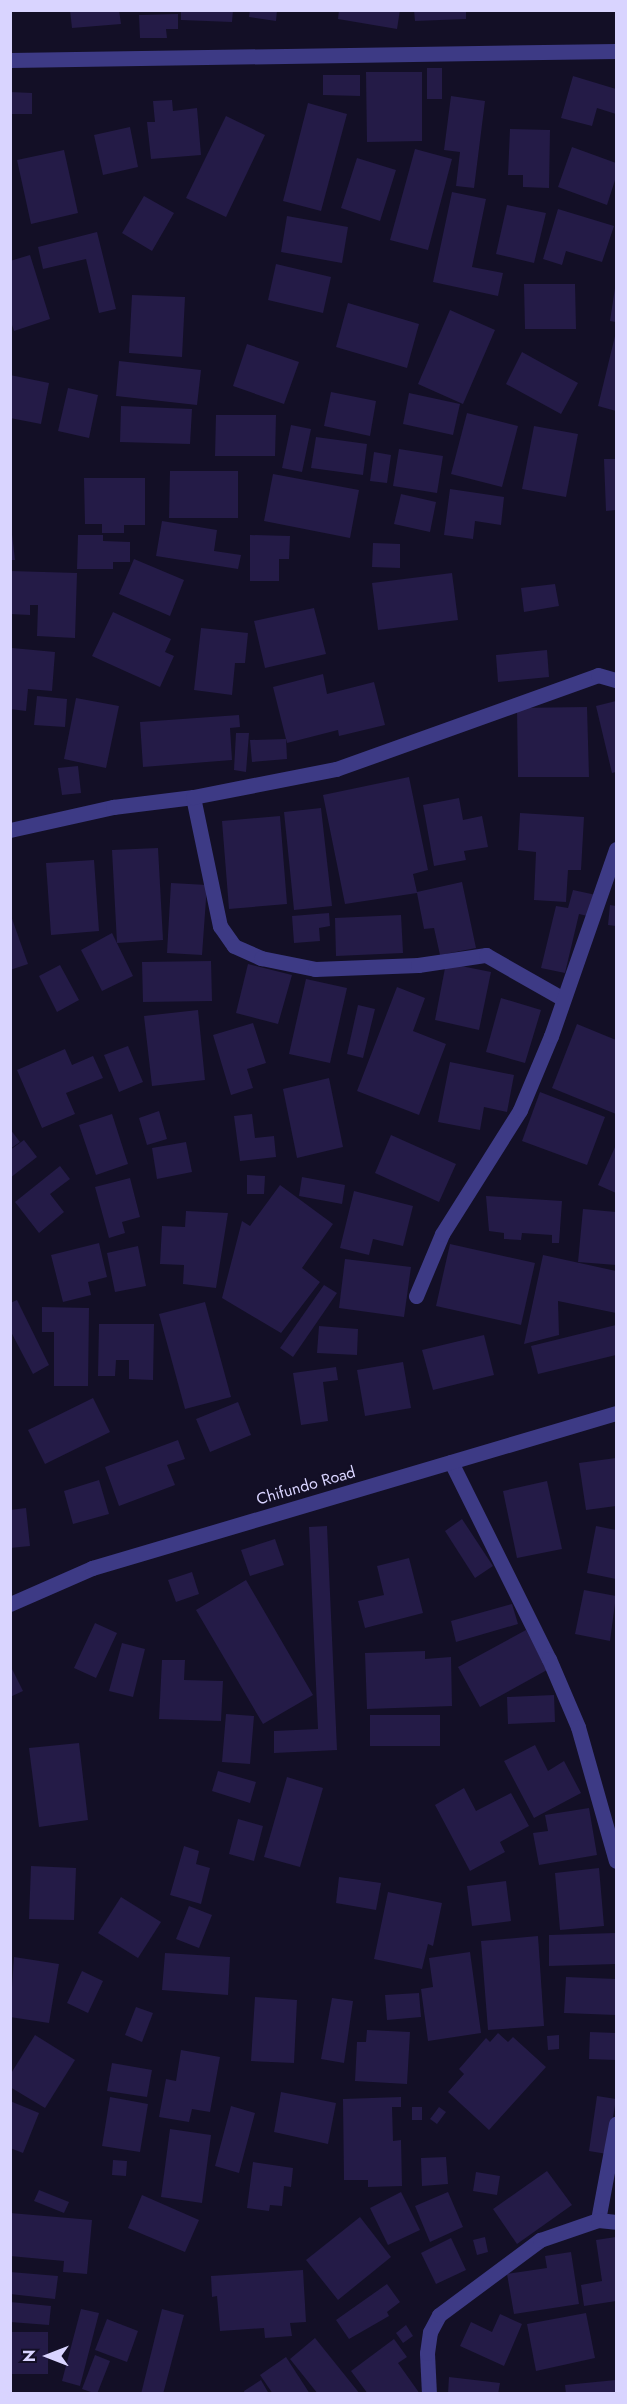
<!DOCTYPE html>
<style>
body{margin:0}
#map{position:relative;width:627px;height:2404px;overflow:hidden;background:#130f26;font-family:Jost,sans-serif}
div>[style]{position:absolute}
.building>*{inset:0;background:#241b47}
.minor>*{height:15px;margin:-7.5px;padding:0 7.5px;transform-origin:7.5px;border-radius:7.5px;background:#3d3a85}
.tertiary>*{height:15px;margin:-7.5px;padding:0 7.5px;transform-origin:7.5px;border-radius:7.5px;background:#3d3a85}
span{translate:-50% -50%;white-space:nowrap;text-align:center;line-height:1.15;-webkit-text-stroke:4.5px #130f26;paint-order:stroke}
.street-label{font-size:16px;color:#d9d4ff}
.frame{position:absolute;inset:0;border:12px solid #d9d4ff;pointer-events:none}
.north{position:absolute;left:18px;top:2326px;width:60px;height:60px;-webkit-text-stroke:4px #130f26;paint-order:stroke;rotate:270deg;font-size:16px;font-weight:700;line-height:24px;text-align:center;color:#d9d4ff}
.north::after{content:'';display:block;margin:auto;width:21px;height:27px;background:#d9d4ff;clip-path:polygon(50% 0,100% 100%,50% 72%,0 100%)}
</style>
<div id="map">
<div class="building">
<div style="clip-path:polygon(70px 10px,119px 10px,121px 24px,72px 28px)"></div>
<div style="clip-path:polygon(181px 10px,233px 10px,232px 22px,181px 20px)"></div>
<div style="clip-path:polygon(250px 10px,277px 10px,276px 21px,249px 17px)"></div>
<div style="clip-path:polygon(339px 10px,400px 10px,397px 29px,338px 19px)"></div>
<div style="clip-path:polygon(414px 10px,466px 10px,466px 19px,415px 21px)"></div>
<div style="clip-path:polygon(178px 14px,178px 29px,166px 29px,167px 38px,140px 38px,139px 15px)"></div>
<div style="clip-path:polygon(427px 68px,442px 68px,442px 99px,427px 99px)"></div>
<div style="clip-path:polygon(366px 72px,422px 72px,422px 141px,367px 142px)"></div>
<div style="clip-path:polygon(323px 75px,360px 75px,360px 96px,323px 95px)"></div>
<div style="clip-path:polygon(573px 76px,616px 89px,616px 114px,597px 108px,592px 126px,561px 118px)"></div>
<div style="clip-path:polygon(10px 92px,32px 93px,32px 114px,10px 114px)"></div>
<div style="clip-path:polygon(451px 96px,485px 101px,474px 188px,456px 186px,460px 152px,444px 150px)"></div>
<div style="clip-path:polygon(172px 100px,173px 111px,197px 108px,201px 155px,151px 159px,147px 122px,155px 122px,153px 101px)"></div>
<div style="clip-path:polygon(308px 103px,347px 114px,321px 211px,283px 201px)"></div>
<div style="clip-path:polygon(226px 116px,265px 135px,226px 217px,186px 198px)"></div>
<div style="clip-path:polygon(130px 127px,138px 167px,103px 175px,94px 135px)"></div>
<div style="clip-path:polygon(510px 129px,550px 130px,549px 188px,523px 187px,523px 175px,508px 175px)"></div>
<div style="clip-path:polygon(572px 147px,616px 163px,616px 177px,607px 205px,558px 187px)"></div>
<div style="clip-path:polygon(415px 149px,452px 159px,428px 250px,390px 240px)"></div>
<div style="clip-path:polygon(64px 150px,78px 213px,31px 224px,17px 160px)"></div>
<div style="clip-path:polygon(357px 158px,396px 170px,380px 221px,341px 208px)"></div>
<div style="clip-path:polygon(452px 192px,486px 199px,472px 267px,503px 273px,498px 296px,433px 282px)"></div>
<div style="clip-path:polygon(144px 196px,174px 213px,152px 251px,122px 233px)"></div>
<div style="clip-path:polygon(507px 205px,546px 213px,534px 263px,496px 254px)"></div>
<div style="clip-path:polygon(558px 209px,614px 226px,602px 262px,566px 251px,562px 265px,543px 259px)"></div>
<div style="clip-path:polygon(287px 216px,348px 227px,342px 263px,281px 252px)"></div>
<div style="clip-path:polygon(97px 232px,116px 309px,99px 313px,86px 259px,43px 269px,38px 247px)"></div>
<div style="clip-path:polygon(30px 255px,50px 319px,14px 331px,10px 319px,10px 261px)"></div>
<div style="clip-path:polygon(276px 264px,331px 277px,323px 313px,268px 300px)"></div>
<div style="clip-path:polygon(524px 284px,575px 284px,576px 329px,525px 329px)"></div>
<div style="clip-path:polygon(615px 288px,616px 288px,616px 322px,610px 321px)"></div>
<div style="clip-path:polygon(132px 295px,185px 297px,182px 357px,129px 353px)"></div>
<div style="clip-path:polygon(348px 303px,419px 324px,407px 368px,336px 347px)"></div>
<div style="clip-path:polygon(450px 310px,495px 330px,463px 404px,418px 384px)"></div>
<div style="clip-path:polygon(616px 332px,616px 411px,598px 406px)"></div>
<div style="clip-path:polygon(247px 344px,299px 362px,284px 404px,233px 386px)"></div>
<div style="clip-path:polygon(522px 352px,578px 383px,561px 414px,506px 384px)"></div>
<div style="clip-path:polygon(119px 361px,201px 370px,197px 405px,116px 396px)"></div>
<div style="clip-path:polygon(10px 375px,49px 383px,41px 424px,10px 418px)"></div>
<div style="clip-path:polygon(68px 388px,98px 395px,89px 438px,58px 431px)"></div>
<div style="clip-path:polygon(331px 392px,376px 401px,370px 436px,324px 426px)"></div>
<div style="clip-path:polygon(409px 393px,460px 404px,453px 435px,403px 424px)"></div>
<div style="clip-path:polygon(121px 406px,192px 409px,190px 444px,120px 442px)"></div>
<div style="clip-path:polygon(467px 413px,518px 426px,502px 487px,451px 474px)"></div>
<div style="clip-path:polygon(216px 415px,276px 415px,275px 456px,215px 456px)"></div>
<div style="clip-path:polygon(291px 425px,311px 429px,302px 472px,282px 468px)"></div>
<div style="clip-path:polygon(534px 426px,578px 434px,566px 497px,522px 489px)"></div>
<div style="clip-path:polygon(316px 437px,367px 444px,363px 475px,311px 468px)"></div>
<div style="clip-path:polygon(399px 449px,443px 456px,437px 493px,393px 486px)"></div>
<div style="clip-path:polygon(374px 452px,391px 455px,387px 483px,370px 481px)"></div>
<div style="clip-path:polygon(604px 459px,616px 459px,616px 510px,606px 511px)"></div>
<div style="clip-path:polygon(170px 471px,238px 471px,238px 518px,169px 518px)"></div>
<div style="clip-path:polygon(273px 474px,359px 490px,350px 538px,264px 521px)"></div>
<div style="clip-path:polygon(84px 478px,145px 478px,145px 525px,124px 525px,124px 533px,102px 533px,102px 524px,85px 524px)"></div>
<div style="clip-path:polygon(450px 489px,504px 497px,501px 525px,475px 521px,473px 539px,444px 535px)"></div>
<div style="clip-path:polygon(401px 494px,436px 502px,430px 532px,394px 524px)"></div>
<div style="clip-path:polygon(10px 517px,15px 560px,10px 560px)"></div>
<div style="clip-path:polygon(162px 521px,217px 530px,214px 551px,241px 555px,238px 569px,156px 556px)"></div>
<div style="clip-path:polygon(78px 535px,103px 535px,103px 541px,130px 542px,130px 562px,113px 562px,113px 569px,77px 569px)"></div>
<div style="clip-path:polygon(250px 535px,290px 536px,289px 559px,279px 559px,279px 581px,250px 581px)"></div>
<div style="clip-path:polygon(373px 543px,400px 544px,400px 568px,372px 567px)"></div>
<div style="clip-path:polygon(134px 559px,184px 580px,170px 616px,119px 594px)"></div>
<div style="clip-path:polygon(10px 571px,77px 573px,75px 638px,37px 636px,38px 605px,30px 605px,30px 615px,10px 614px)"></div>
<div style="clip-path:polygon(452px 573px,458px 620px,378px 630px,372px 583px)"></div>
<div style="clip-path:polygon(555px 584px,559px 606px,524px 612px,521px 588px)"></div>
<div style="clip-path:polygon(314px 608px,326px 654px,265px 668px,254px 621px)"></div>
<div style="clip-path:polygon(113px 612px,171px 639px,165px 652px,174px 656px,160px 687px,92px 656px)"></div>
<div style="clip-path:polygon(201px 628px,248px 633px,245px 663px,235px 663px,232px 695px,194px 690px)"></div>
<div style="clip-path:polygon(12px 648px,55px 652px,52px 691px,28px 689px,26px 711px,10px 709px)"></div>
<div style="clip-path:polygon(547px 650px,549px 677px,498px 682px,496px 655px)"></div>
<div style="clip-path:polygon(323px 674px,327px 694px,374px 682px,385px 725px,339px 736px,338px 730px,287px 743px,273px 687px)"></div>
<div style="clip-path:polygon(37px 696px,67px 699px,65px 727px,34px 725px)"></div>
<div style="clip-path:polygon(76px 698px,119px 706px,106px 768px,64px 759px)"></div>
<div style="clip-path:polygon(616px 701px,616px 772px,612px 773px,596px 706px)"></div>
<div style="clip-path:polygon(587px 707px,589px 777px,518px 777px,517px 708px)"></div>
<div style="clip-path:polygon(239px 715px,240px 727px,230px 728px,232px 760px,143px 767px,140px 722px)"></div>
<div style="clip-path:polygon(236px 733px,249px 733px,246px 772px,234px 770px)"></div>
<div style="clip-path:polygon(286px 739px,287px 759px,252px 762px,250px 740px)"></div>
<div style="clip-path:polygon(78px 766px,81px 793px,62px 795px,58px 768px)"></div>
<div style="clip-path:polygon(409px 777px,428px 870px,413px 874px,417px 892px,462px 882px,476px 948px,440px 955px,434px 928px,424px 929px,417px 893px,345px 904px,323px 795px)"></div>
<div style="clip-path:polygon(459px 798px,463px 820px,482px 816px,488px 847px,464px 851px,466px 860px,434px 866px,423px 805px)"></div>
<div style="clip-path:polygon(321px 808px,332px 906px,294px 910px,284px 812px)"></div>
<div style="clip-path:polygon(520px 813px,584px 817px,581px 870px,568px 870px,566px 902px,534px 900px,536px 852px,518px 850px)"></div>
<div style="clip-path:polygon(280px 816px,287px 904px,229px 909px,222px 821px)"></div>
<div style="clip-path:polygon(158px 848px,163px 940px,117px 943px,112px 850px)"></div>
<div style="clip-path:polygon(94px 860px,99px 931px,51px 935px,46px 863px)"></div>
<div style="clip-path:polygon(171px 883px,207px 885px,202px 955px,167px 953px)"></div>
<div style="clip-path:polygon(573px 890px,596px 895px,592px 917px,579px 914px,565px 973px,541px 968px,556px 906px,568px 908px)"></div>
<div style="clip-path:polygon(610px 905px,616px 906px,616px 926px,608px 925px)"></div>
<div style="clip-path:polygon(10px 913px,28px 964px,10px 970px)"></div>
<div style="clip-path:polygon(329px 913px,330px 926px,319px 928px,320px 941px,294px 943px,292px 916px)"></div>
<div style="clip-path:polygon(401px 915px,403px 953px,336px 956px,335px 918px)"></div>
<div style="clip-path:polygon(112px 933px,133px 976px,102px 991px,81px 950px)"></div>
<div style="clip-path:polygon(211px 961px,212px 1001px,143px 1002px,142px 962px)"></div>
<div style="clip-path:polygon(446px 963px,491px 972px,479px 1030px,435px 1020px)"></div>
<div style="clip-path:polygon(248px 964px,292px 975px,278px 1024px,236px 1013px)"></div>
<div style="clip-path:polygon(60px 965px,79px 1000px,57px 1012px,39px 976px)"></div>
<div style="clip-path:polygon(306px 979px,347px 988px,330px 1063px,289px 1054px)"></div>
<div style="clip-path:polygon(397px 987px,425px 998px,413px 1031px,446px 1044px,419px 1115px,357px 1091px)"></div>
<div style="clip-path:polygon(501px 998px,541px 1010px,525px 1063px,486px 1052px)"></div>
<div style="clip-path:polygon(358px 1005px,375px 1009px,363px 1058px,347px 1054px)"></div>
<div style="clip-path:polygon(198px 1010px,205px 1080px,152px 1086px,144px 1016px)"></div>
<div style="clip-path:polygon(253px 1023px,266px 1063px,247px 1069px,253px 1088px,231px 1095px,213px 1035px)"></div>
<div style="clip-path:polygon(577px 1024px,616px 1040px,616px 1114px,552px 1088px)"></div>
<div style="clip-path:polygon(128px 1046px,143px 1082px,119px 1092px,104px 1055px)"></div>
<div style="clip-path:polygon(65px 1049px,72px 1065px,93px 1056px,103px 1078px,66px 1093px,75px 1114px,42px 1128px,17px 1070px)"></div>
<div style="clip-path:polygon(450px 1062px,514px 1075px,507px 1112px,484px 1107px,480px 1130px,438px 1122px)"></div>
<div style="clip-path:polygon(329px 1078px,343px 1147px,297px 1158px,283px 1089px)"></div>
<div style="clip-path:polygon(540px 1092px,605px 1117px,587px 1165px,522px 1141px)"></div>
<div style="clip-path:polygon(159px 1111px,167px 1139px,147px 1145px,139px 1118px)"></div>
<div style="clip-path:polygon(112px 1114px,128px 1164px,96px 1175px,79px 1125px)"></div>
<div style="clip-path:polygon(252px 1114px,255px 1138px,274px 1136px,276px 1157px,240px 1161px,234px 1116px)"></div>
<div style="clip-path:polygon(10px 1129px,20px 1142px,10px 1149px)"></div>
<div style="clip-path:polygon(391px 1135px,456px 1164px,439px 1202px,375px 1173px)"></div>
<div style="clip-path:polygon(24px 1140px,37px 1157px,10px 1178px,10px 1150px)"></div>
<div style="clip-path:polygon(186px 1142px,192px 1172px,157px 1179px,152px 1148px)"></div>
<div style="clip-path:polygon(616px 1145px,616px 1193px,598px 1185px)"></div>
<div style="clip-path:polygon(60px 1166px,70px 1179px,50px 1194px,64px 1212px,39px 1233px,15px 1202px)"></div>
<div style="clip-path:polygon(247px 1175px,265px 1176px,264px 1194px,247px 1194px)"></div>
<div style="clip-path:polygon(302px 1177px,345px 1185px,342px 1204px,299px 1196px)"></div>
<div style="clip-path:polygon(130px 1178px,140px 1217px,122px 1222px,125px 1233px,109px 1238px,95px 1187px)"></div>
<div style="clip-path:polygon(280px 1185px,333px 1224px,302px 1268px,320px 1282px,281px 1333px,222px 1298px,242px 1221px,250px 1226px)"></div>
<div style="clip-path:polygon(354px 1191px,413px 1206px,403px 1246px,373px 1239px,369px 1255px,340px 1248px)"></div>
<div style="clip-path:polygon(486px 1196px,562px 1201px,559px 1243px,552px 1243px,552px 1235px,522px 1233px,521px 1240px,504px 1239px,504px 1233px,489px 1231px)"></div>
<div style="clip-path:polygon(583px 1209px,616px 1212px,616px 1265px,578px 1262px)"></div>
<div style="clip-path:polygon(186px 1211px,228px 1213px,216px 1288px,183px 1284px,184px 1265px,160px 1264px,162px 1226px,185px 1227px)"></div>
<div style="clip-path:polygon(99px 1243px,107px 1277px,88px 1282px,91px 1295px,63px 1302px,51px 1255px)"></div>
<div style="clip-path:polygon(450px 1244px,535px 1263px,521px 1325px,436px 1306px)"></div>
<div style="clip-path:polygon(138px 1246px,146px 1286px,115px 1292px,107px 1253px)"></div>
<div style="clip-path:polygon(543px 1255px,616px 1271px,616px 1313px,558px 1301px,559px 1335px,524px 1344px)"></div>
<div style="clip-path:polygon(345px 1259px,411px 1267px,404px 1317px,339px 1308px)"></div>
<div style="clip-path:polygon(324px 1285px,337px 1293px,293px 1357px,280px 1348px)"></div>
<div style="clip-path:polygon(17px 1300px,49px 1365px,33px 1374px,10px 1330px,10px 1303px)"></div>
<div style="clip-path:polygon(205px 1302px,231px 1397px,185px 1409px,159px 1314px)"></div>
<div style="clip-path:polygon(42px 1307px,89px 1308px,88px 1386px,54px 1386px,54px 1332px,42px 1332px)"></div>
<div style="clip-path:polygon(99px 1324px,154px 1324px,153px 1380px,129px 1379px,129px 1360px,116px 1360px,115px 1376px,98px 1376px)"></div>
<div style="clip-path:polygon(616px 1325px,616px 1355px,538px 1374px,531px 1346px)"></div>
<div style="clip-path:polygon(319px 1326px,358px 1329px,357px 1355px,317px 1353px)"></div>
<div style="clip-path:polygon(484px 1335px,494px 1375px,433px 1390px,422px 1350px)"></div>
<div style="clip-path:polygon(403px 1362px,411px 1408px,365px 1416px,357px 1370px)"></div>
<div style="clip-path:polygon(336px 1367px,338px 1380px,323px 1382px,328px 1421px,301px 1425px,293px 1373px)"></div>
<div style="clip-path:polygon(93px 1398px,110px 1432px,45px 1464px,28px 1430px)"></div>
<div style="clip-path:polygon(238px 1402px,251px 1435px,210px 1452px,196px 1419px)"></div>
<div style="clip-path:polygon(178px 1440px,185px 1459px,167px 1465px,175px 1485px,119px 1506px,105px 1467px)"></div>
<div style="clip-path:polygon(616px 1458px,616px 1506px,586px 1510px,579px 1463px)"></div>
<div style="clip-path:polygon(99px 1480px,109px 1514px,73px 1524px,64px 1491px)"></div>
<div style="clip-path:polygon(547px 1481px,562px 1549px,517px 1558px,503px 1491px)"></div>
<div style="clip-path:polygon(26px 1508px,30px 1546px,10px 1548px,10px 1510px)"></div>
<div style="clip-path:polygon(462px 1519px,493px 1566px,475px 1578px,445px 1531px)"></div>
<div style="clip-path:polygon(327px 1526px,337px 1750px,274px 1753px,274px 1731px,318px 1729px,309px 1527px)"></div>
<div style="clip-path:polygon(596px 1526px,616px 1530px,616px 1579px,587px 1573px)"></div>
<div style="clip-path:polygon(275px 1539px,284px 1565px,250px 1576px,241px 1550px)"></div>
<div style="clip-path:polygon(409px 1558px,423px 1613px,365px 1628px,358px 1601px,384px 1595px,377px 1566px)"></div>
<div style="clip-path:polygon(192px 1572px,199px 1594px,176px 1602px,168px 1580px)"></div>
<div style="clip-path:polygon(246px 1580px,313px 1695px,263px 1724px,196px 1610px)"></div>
<div style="clip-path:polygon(584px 1590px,616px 1596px,610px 1641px,575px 1634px)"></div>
<div style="clip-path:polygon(512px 1604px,518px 1624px,456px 1642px,451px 1621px)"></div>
<div style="clip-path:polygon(95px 1623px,117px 1633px,96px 1678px,74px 1668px)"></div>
<div style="clip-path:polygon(526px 1630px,547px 1670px,480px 1707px,458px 1667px)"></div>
<div style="clip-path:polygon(122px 1643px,145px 1649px,133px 1697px,109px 1691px)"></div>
<div style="clip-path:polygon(425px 1651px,425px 1659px,451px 1657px,452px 1706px,367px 1709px,365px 1653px)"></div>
<div style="clip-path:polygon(162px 1660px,185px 1660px,184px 1680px,223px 1681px,221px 1721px,159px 1719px)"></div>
<div style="clip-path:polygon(10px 1665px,23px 1691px,10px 1697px)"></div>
<div style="clip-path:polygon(554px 1695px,555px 1722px,508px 1724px,507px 1697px)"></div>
<div style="clip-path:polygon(226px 1714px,254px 1716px,250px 1764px,222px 1762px)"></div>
<div style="clip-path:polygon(370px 1715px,440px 1715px,440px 1746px,370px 1746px)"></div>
<div style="clip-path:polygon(79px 1743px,88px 1820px,39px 1827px,29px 1748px)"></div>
<div style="clip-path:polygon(535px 1745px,548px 1771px,564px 1761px,581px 1793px,534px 1818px,504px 1761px)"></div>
<div style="clip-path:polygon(218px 1771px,256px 1782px,250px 1803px,212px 1791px)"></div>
<div style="clip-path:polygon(287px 1777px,323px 1788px,300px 1867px,264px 1857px)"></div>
<div style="clip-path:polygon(464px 1788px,476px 1811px,511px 1793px,529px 1826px,500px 1842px,505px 1852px,470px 1871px,435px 1805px)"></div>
<div style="clip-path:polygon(589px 1808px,597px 1855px,539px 1865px,533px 1833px,548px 1831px,545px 1815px)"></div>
<div style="clip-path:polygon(238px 1819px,263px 1826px,254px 1861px,229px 1854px)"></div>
<div style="clip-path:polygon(184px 1846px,199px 1851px,196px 1864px,210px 1868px,201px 1904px,170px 1895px)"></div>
<div style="clip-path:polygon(31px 1866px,76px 1868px,74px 1920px,29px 1919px)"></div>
<div style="clip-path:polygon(599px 1868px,604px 1926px,560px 1930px,555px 1873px)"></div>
<div style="clip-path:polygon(339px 1877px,381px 1883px,376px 1910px,336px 1903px)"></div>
<div style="clip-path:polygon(506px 1881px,511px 1921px,472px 1926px,467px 1886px)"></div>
<div style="clip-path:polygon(388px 1892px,442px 1903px,433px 1946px,428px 1944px,422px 1969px,374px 1959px)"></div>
<div style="clip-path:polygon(121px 1897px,161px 1922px,138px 1958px,98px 1933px)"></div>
<div style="clip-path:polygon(189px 1906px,212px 1915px,199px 1948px,176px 1939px)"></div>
<div style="clip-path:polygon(616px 1933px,616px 1964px,549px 1966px,549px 1935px)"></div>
<div style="clip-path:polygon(538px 1936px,544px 2026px,488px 2030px,481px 1941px)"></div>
<div style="clip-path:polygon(470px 1952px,481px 2033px,428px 2041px,421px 1989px,433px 1987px,429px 1958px)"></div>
<div style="clip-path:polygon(165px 1953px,230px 1957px,228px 1995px,162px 1990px)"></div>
<div style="clip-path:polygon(14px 1957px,59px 1964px,49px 2023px,10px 2017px)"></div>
<div style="clip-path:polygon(82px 1971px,103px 1981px,88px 2013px,67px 2003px)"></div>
<div style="clip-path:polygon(566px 1977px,616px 1979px,616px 2015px,564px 2013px)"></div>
<div style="clip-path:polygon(419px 1993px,421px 2017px,387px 2020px,385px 1995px)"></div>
<div style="clip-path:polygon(255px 1997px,297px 2000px,294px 2063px,251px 2061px)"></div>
<div style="clip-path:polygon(332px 1998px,353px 2001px,344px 2063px,321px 2059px)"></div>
<div style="clip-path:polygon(136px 2007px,153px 2013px,142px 2042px,125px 2035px)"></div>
<div style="clip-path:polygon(367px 2030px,410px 2032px,407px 2084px,355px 2081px,357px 2042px,366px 2042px)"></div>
<div style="clip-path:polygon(590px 2032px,616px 2033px,616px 2060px,589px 2059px)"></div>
<div style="clip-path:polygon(498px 2033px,508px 2042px,513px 2037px,546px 2067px,489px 2130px,448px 2092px,464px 2074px,459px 2069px,486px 2038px,490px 2042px)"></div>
<div style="clip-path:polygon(35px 2035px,75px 2060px,45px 2108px,10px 2087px,10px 2075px)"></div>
<div style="clip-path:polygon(559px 2035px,559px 2049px,548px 2050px,547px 2036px)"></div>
<div style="clip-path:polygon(181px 2050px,220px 2057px,210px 2112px,192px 2109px,189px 2122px,159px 2117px,166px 2079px,176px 2081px)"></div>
<div style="clip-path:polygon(112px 2063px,152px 2070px,147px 2097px,107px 2091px)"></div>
<div style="clip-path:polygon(281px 2092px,336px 2103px,328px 2144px,274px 2132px)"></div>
<div style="clip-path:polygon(597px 2096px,616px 2099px,607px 2154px,589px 2151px)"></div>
<div style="clip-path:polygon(110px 2097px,148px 2104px,140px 2152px,102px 2146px)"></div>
<div style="clip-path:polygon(401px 2097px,401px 2107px,392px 2107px,393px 2141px,401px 2140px,402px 2186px,368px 2187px,368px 2180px,344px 2180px,343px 2099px)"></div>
<div style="clip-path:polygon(10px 2101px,39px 2113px,23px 2153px,10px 2148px)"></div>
<div style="clip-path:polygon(231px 2106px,255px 2113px,239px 2173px,215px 2166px)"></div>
<div style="clip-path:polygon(412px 2107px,422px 2107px,422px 2120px,412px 2120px)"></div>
<div style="clip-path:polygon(439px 2107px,446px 2112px,437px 2124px,430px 2119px)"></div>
<div style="clip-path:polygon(170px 2129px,211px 2135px,202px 2203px,161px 2197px)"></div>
<div style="clip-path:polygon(446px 2157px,448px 2184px,422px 2186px,421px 2158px)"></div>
<div style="clip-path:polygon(113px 2160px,127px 2161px,126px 2176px,112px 2175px)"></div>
<div style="clip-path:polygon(253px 2162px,293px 2168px,291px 2187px,284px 2186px,282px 2206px,270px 2205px,269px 2211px,247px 2208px)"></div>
<div style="clip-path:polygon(547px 2171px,572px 2205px,517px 2244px,493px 2209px)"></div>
<div style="clip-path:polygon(476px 2172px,500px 2176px,497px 2195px,473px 2191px)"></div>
<div style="clip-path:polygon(39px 2190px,69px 2202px,64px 2213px,34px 2201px)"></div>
<div style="clip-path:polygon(401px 2192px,420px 2230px,388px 2245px,370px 2208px)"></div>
<div style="clip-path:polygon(448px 2192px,463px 2227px,430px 2242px,415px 2206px)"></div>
<div style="clip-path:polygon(142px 2195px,199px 2220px,185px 2252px,128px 2228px)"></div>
<div style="clip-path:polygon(10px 2213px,92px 2220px,87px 2274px,63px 2272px,64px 2261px,10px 2256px)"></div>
<div style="clip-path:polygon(360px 2217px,391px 2257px,338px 2300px,306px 2260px)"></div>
<div style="clip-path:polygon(485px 2237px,488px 2252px,477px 2255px,473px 2240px)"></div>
<div style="clip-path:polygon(616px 2237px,616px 2301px,584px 2306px,581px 2285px,602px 2281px,596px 2240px)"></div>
<div style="clip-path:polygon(451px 2238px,466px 2270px,436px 2284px,421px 2253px)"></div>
<div style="clip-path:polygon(571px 2252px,579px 2304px,514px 2314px,507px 2274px,547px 2268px,545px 2256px)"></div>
<div style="clip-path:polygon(303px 2270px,306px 2322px,290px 2323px,292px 2336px,265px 2338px,264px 2328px,220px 2331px,217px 2296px,212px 2297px,211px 2276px)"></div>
<div style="clip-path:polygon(10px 2272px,58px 2276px,55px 2299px,10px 2294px)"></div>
<div style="clip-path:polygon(387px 2284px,400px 2302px,387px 2312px,389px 2316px,349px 2339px,336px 2320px)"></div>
<div style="clip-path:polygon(10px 2302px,51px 2306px,49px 2325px,10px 2322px)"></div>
<div style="clip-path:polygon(81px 2309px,99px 2313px,80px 2386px,62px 2381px)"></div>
<div style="clip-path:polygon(162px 2309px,184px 2315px,163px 2394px,141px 2394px)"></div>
<div style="clip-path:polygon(586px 2313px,595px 2358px,536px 2371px,527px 2324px)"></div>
<div style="clip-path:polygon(500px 2314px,522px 2324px,504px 2366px,460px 2346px,471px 2322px,492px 2332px)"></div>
<div style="clip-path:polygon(107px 2319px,138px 2331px,127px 2362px,95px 2350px)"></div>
<div style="clip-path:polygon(406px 2325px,413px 2336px,403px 2343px,396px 2333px)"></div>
<div style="clip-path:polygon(10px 2332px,48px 2332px,48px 2374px,10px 2374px)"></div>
<div style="clip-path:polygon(315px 2338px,360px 2394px,318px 2394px,290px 2359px)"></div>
<div style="clip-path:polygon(394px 2339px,407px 2357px,398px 2363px,420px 2394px,368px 2394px,351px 2371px)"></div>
<div style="clip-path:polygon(95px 2355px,110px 2361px,97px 2394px,82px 2389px)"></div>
<div style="clip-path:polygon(286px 2357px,310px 2394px,273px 2394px,260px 2375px)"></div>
<div style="clip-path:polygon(449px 2377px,500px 2383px,498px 2394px,448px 2394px)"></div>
<div style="clip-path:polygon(261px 2380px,269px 2394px,245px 2394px,244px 2391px)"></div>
<div style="clip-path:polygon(616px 2380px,616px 2394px,566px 2394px,565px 2385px)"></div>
</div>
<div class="minor">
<div style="left:10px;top:60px;width:606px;rotate:-0.85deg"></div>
<div style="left:193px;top:797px;width:132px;rotate:78.2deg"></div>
<div style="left:220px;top:926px;width:24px;rotate:55deg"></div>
<div style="left:234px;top:946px;width:30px;rotate:24deg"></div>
<div style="left:261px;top:958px;width:55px;rotate:11.5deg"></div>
<div style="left:315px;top:969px;width:103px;rotate:-2.2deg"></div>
<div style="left:418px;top:965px;width:69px;rotate:-8.4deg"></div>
<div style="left:486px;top:955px;width:89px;rotate:29.7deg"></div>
<div style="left:10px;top:830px;width:106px;rotate:-12.6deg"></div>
<div style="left:113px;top:807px;width:81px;rotate:-7.1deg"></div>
<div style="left:193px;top:797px;width:146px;rotate:-11.1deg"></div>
<div style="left:336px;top:769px;width:278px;rotate:-19.7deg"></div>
<div style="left:598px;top:675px;width:19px;rotate:16deg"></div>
<div style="left:416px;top:1296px;width:67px;rotate:-67.2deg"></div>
<div style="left:442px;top:1234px;width:146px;rotate:-57.8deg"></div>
<div style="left:520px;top:1110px;width:80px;rotate:-67.3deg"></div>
<div style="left:551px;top:1036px;width:198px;rotate:-70.8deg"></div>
<div style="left:451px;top:1462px;width:220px;rotate:63.6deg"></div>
<div style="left:549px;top:1659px;width:74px;rotate:66.9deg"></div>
<div style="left:578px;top:1727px;width:139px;rotate:74.2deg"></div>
<div style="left:598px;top:2220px;width:98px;rotate:-79.4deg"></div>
<div style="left:429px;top:2394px;width:41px;rotate:-92.8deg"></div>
<div style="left:427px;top:2353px;width:21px;rotate:-82deg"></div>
<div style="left:430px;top:2332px;width:19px;rotate:-62deg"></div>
<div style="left:439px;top:2315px;width:126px;rotate:-36.6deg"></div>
<div style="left:540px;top:2240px;width:61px;rotate:-19deg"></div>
<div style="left:598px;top:2220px;width:18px;rotate:6deg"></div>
</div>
<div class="tertiary">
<div style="left:10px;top:1604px;width:90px;rotate:-23.7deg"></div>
<div style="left:92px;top:1568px;width:546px;rotate:-16.48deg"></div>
</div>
<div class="street-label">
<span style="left:306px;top:1486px;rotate:-16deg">Chifundo Road</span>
</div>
<div class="frame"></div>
<div class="north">N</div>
</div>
